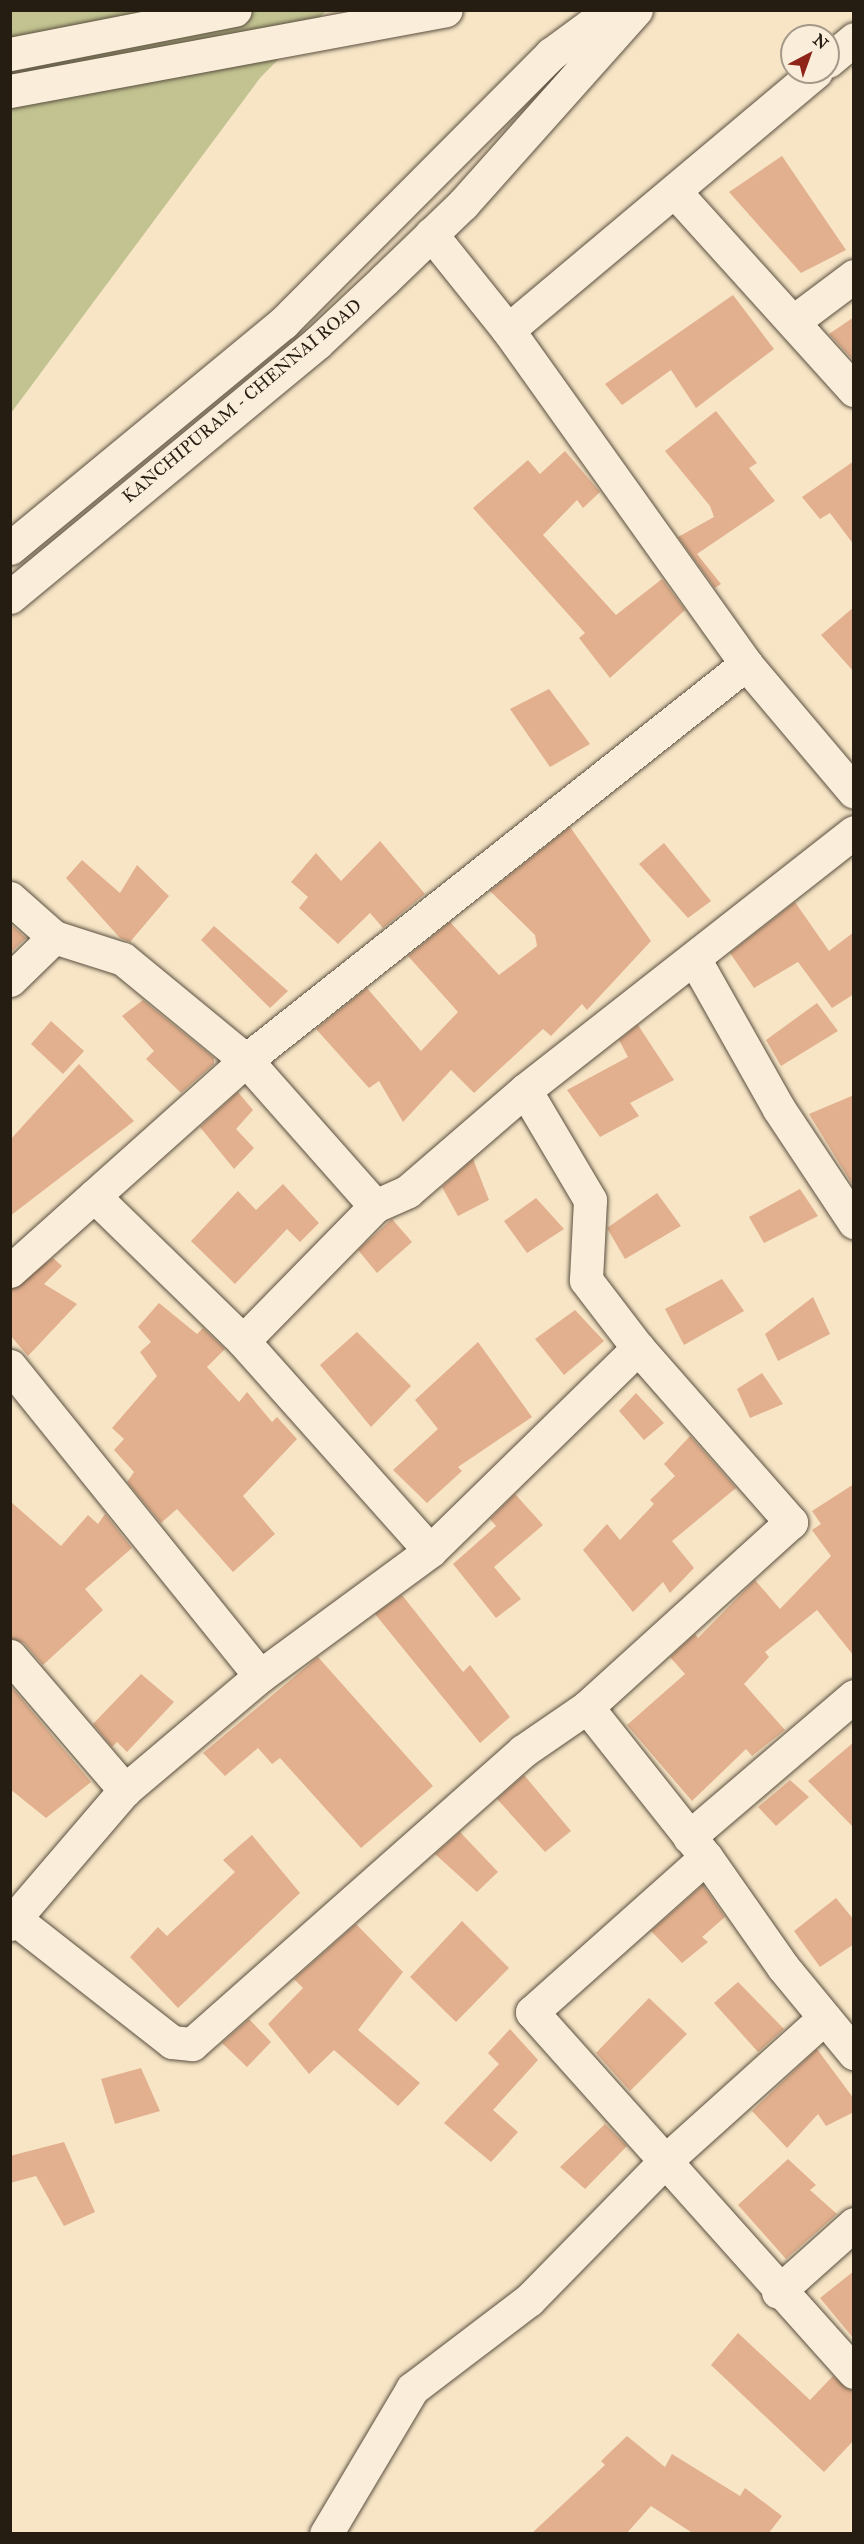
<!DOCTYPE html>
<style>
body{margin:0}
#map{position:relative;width:864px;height:2544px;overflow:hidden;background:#f7e5c6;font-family:"IM FELL Great Primer",serif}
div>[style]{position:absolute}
.green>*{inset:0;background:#c2c391}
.building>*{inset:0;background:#e2b08e}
.roads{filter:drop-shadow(0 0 2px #5a4f3f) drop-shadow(0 0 2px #5a4f3f)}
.minor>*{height:33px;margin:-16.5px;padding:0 16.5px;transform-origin:16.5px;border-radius:16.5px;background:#faeeda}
.secondary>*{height:33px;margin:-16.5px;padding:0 16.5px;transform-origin:16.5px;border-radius:16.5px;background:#faeeda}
span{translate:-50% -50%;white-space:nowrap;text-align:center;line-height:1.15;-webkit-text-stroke:5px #faeeda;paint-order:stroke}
.street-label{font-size:18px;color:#261d12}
.frame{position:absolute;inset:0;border:12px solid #261d12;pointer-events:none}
.north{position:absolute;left:780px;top:24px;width:60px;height:60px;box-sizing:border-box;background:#faeeda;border:2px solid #a59a8a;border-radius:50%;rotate:41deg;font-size:16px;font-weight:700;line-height:24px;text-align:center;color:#261d12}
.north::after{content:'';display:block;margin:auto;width:21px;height:27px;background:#8f2418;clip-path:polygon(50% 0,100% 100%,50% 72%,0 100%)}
</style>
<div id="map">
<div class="green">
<div style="clip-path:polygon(11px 11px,326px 11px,260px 78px,11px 413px)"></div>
</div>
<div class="building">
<div style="clip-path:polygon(782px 156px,846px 250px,801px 273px,729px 192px)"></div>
<div style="clip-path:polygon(733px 295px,774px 349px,696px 408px,671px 370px,622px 405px,605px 384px)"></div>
<div style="clip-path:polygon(854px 317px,854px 361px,829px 334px)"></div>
<div style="clip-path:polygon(716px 411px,757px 463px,749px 468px,775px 501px,697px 554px,721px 584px,715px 588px,678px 537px,714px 517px,710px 506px,665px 451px)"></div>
<div style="clip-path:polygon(565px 451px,600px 492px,583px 508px,577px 500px,543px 535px,616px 615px,662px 579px,685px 610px,610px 678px,579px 638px,585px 633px,473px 508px,528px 460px,540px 474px)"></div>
<div style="clip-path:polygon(854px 461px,854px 545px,830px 513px,820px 519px,802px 497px)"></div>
<div style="clip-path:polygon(854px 607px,854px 672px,821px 635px)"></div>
<div style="clip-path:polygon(549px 689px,590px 744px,550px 767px,510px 709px)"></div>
<div style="clip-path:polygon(570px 827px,651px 941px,587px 1010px,582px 1004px,551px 1036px,543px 1029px,474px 1093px,451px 1070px,403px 1122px,379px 1081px,369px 1088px,316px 1029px,367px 988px,421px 1051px,458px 1012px,408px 956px,450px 922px,499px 975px,537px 946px,535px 935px,490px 891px)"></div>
<div style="clip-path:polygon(380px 841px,425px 894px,383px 928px,370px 913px,338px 944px,299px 908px,308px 897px,291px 882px,316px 853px,341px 881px)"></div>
<div style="clip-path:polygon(664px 843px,711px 901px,688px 918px,639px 864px)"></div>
<div style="clip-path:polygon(82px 860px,120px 893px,137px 865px,169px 896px,130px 942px,120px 938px,66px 878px)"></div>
<div style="clip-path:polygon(795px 902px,829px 951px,854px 932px,854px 994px,832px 1008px,798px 962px,754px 988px,730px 953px)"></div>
<div style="clip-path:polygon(10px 924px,26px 938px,10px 953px)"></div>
<div style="clip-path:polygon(214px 926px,288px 991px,270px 1008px,201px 940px)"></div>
<div style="clip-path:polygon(143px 1000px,214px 1058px,214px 1064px,181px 1093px,146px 1059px,154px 1051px,122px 1016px)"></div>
<div style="clip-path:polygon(817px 1003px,838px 1031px,781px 1066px,766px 1040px)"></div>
<div style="clip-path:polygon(51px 1021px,84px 1051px,63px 1074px,31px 1044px)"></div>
<div style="clip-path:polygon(638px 1025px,674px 1080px,630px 1103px,639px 1116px,600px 1137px,567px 1090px,628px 1057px,619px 1040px)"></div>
<div style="clip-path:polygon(79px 1064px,134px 1121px,10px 1216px,10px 1140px)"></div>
<div style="clip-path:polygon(238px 1092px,253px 1110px,236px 1129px,254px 1148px,234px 1169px,200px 1127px)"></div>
<div style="clip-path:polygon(854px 1095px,854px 1187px,809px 1114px)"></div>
<div style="clip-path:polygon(473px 1159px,489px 1200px,458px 1216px,442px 1187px)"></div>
<div style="clip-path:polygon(283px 1184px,319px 1223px,300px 1242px,287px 1229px,235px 1284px,191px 1241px,238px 1191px,256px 1210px)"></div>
<div style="clip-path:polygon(800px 1189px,818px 1216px,764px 1243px,749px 1217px)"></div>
<div style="clip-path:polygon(657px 1193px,681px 1226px,625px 1259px,607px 1228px)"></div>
<div style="clip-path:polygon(536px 1198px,564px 1229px,527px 1253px,504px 1221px)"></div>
<div style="clip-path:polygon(392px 1219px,412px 1242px,377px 1273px,358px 1250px)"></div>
<div style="clip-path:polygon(53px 1258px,62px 1266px,44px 1284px,77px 1304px,28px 1356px,10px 1335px,10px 1289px)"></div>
<div style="clip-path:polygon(722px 1279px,744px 1311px,684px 1345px,665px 1309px)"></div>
<div style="clip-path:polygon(813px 1297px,830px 1334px,778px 1361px,765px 1334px)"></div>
<div style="clip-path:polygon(159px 1303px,197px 1334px,203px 1328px,225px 1349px,207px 1367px,239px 1402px,247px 1392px,272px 1422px,277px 1417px,297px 1439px,243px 1496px,275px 1534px,233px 1572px,177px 1509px,161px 1523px,127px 1482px,134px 1472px,114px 1450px,124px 1439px,112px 1428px,157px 1376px,140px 1352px,151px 1342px,138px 1327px)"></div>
<div style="clip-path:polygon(575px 1310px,604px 1341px,564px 1375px,535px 1339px)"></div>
<div style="clip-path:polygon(357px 1332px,411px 1386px,371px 1427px,320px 1365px)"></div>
<div style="clip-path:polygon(478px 1342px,532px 1417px,458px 1467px,462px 1471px,427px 1503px,393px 1470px,438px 1429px,415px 1400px)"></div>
<div style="clip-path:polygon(762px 1373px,783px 1404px,750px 1418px,737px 1389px)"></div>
<div style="clip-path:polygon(636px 1393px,664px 1423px,644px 1440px,619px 1411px)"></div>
<div style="clip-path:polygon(690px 1436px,736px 1488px,672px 1541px,694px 1568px,670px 1593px,663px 1582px,633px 1612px,583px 1550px,607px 1524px,620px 1540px,654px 1504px,650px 1500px,675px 1476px,664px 1464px)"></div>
<div style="clip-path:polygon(854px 1484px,854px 1656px,817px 1610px,765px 1652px,769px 1657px,744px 1684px,785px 1730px,752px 1756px,746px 1749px,692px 1801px,627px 1725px,685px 1674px,670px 1657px,695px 1634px,698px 1638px,755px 1580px,780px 1609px,831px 1556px,812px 1530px,821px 1524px,812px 1511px)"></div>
<div style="clip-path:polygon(515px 1494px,543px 1525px,494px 1567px,521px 1599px,496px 1618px,453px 1564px,496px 1526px,490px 1519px)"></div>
<div style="clip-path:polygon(10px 1501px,61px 1546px,88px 1515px,98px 1524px,105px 1514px,132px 1548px,85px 1589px,103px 1610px,43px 1665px,24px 1643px,10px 1638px)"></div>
<div style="clip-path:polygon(402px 1595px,463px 1672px,470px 1665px,510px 1717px,480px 1743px,375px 1614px)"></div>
<div style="clip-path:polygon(318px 1657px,433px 1786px,361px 1848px,280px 1758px,272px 1764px,258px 1748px,225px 1776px,203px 1753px)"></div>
<div style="clip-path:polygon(141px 1674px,174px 1702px,127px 1752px,117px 1742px,112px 1747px,93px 1724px)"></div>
<div style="clip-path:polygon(10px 1685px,91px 1782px,46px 1818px,10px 1789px)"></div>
<div style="clip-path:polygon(854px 1742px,854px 1828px,808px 1781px)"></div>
<div style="clip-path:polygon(524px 1775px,571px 1831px,545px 1852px,497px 1799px)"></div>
<div style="clip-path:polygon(790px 1780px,809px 1797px,776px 1826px,758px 1807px)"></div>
<div style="clip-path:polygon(460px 1832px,498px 1872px,477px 1892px,435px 1854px)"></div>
<div style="clip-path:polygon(252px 1835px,300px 1893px,178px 2008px,130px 1957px,158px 1927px,167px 1936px,235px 1872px,223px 1860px)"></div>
<div style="clip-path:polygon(703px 1885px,725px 1917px,702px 1937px,708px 1942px,682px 1963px,651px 1931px)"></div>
<div style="clip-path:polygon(836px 1898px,854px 1920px,854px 1944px,820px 1967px,794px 1931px)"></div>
<div style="clip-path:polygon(462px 1921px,509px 1968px,456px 2022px,410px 1977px)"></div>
<div style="clip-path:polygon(356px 1924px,403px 1972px,358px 2030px,420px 2083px,398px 2106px,334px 2050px,309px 2074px,268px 2024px,303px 1988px,294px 1979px)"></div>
<div style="clip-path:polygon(738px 1982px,784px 2029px,758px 2052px,714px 2003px)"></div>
<div style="clip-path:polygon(649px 1998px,687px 2034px,630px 2091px,596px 2053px)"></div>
<div style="clip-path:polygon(249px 2019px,271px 2042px,247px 2067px,222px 2043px)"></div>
<div style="clip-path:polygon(510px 2029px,538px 2060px,493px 2110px,518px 2132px,491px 2162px,444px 2123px,499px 2064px,488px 2053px)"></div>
<div style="clip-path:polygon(817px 2049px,854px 2099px,854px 2112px,826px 2126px,818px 2114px,787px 2148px,752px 2111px)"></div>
<div style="clip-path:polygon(141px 2068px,160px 2111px,115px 2124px,101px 2079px)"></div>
<div style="clip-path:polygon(605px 2124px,627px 2146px,585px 2189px,560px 2167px)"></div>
<div style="clip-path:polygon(64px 2142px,95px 2212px,64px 2226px,36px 2176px,10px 2183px,10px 2156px)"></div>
<div style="clip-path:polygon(788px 2159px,816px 2185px,810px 2190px,837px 2214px,786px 2259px,738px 2205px)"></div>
<div style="clip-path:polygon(854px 2271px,854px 2339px,820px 2298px)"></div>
<div style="clip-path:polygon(738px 2333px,810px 2400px,833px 2376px,854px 2393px,854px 2440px,824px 2472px,711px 2365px)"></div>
<div style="clip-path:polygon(627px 2436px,665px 2467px,672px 2454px,740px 2496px,745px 2488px,782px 2516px,768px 2534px,694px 2534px,651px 2506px,626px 2534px,531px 2534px,605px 2465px,601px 2461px)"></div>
</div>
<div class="roads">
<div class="minor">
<div style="left:828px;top:61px;width:34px;rotate:-40deg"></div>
<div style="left:676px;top:193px;width:266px;rotate:47.9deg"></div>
<div style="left:431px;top:234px;width:123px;rotate:51.3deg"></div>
<div style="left:508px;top:330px;width:410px;rotate:54.5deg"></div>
<div style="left:746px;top:664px;width:167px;rotate:49.8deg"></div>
<div style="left:794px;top:321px;width:75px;rotate:-36.9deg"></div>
<div style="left:508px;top:330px;width:402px;rotate:-40deg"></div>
<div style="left:10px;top:898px;width:59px;rotate:41.6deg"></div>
<div style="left:54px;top:937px;width:72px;rotate:17.7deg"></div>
<div style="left:123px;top:959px;width:159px;rotate:39.4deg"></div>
<div style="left:246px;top:1060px;width:195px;rotate:48.5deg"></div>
<div style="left:375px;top:1206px;width:36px;rotate:-24deg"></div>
<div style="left:408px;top:1191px;width:155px;rotate:-40.8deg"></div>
<div style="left:525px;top:1090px;width:418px;rotate:-38.1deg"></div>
<div style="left:695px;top:960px;width:171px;rotate:60.6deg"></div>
<div style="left:779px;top:1109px;width:136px;rotate:56.4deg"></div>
<div style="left:10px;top:980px;width:62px;rotate:-44.3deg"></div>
<div style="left:525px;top:1090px;width:128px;rotate:59.4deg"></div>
<div style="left:590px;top:1200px;width:80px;rotate:92.9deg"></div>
<div style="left:586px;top:1280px;width:86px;rotate:52.6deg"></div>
<div style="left:94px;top:1196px;width:208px;rotate:44.2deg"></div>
<div style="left:243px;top:1341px;width:281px;rotate:48.3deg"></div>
<div style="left:10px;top:1271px;width:317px;rotate:-41.8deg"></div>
<div style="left:246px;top:1060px;width:638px;rotate:-38.38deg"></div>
<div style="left:243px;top:1341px;width:189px;rotate:-45.6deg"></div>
<div style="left:10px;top:1366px;width:398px;rotate:51.1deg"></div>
<div style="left:10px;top:1656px;width:177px;rotate:49.4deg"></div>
<div style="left:125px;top:1790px;width:177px;rotate:-40.2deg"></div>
<div style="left:260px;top:1676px;width:211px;rotate:-36.3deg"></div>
<div style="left:430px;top:1551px;width:291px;rotate:-44.3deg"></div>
<div style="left:638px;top:1348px;width:232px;rotate:48.7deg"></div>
<div style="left:791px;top:1522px;width:275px;rotate:137.8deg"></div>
<div style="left:587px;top:1707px;width:191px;rotate:51.6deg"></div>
<div style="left:706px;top:1857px;width:233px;rotate:138.3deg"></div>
<div style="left:532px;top:2012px;width:483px;rotate:48.2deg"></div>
<div style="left:689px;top:1837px;width:217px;rotate:-40.5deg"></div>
<div style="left:706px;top:1857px;width:134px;rotate:55deg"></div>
<div style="left:783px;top:1967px;width:112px;rotate:50.5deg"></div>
<div style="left:10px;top:1915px;width:206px;rotate:38.1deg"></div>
<div style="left:172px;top:2042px;width:20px;rotate:6deg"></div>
<div style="left:192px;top:2044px;width:442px;rotate:-41.5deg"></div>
<div style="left:523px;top:1751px;width:78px;rotate:-34.5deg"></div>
<div style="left:10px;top:1924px;width:177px;rotate:-49.4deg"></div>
<div style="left:778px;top:2292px;width:102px;rotate:-41.8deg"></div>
<div style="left:326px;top:2534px;width:169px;rotate:-59.3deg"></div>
<div style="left:412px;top:2389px;width:147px;rotate:-37.3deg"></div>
<div style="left:529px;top:2300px;width:192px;rotate:-45.6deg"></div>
<div style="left:663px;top:2163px;width:217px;rotate:-42deg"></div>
</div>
<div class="secondary">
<div style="left:10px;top:54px;width:229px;rotate:-11.1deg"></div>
<div style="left:10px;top:91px;width:443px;rotate:-10.5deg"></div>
<div style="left:10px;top:548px;width:354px;rotate:-39.5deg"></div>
<div style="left:283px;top:323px;width:380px;rotate:-45.1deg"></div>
<div style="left:551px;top:54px;width:74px;rotate:-36.3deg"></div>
<div style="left:10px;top:597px;width:398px;rotate:-39.6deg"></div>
<div style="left:317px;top:343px;width:92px;rotate:-43.2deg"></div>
<div style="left:384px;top:280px;width:110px;rotate:-43.9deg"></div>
<div style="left:463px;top:204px;width:260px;rotate:-48.3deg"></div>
</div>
</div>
<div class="street-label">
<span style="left:242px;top:401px;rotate:-40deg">KANCHIPURAM - CHENNAI ROAD</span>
</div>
<div class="frame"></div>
<div class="north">N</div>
</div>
